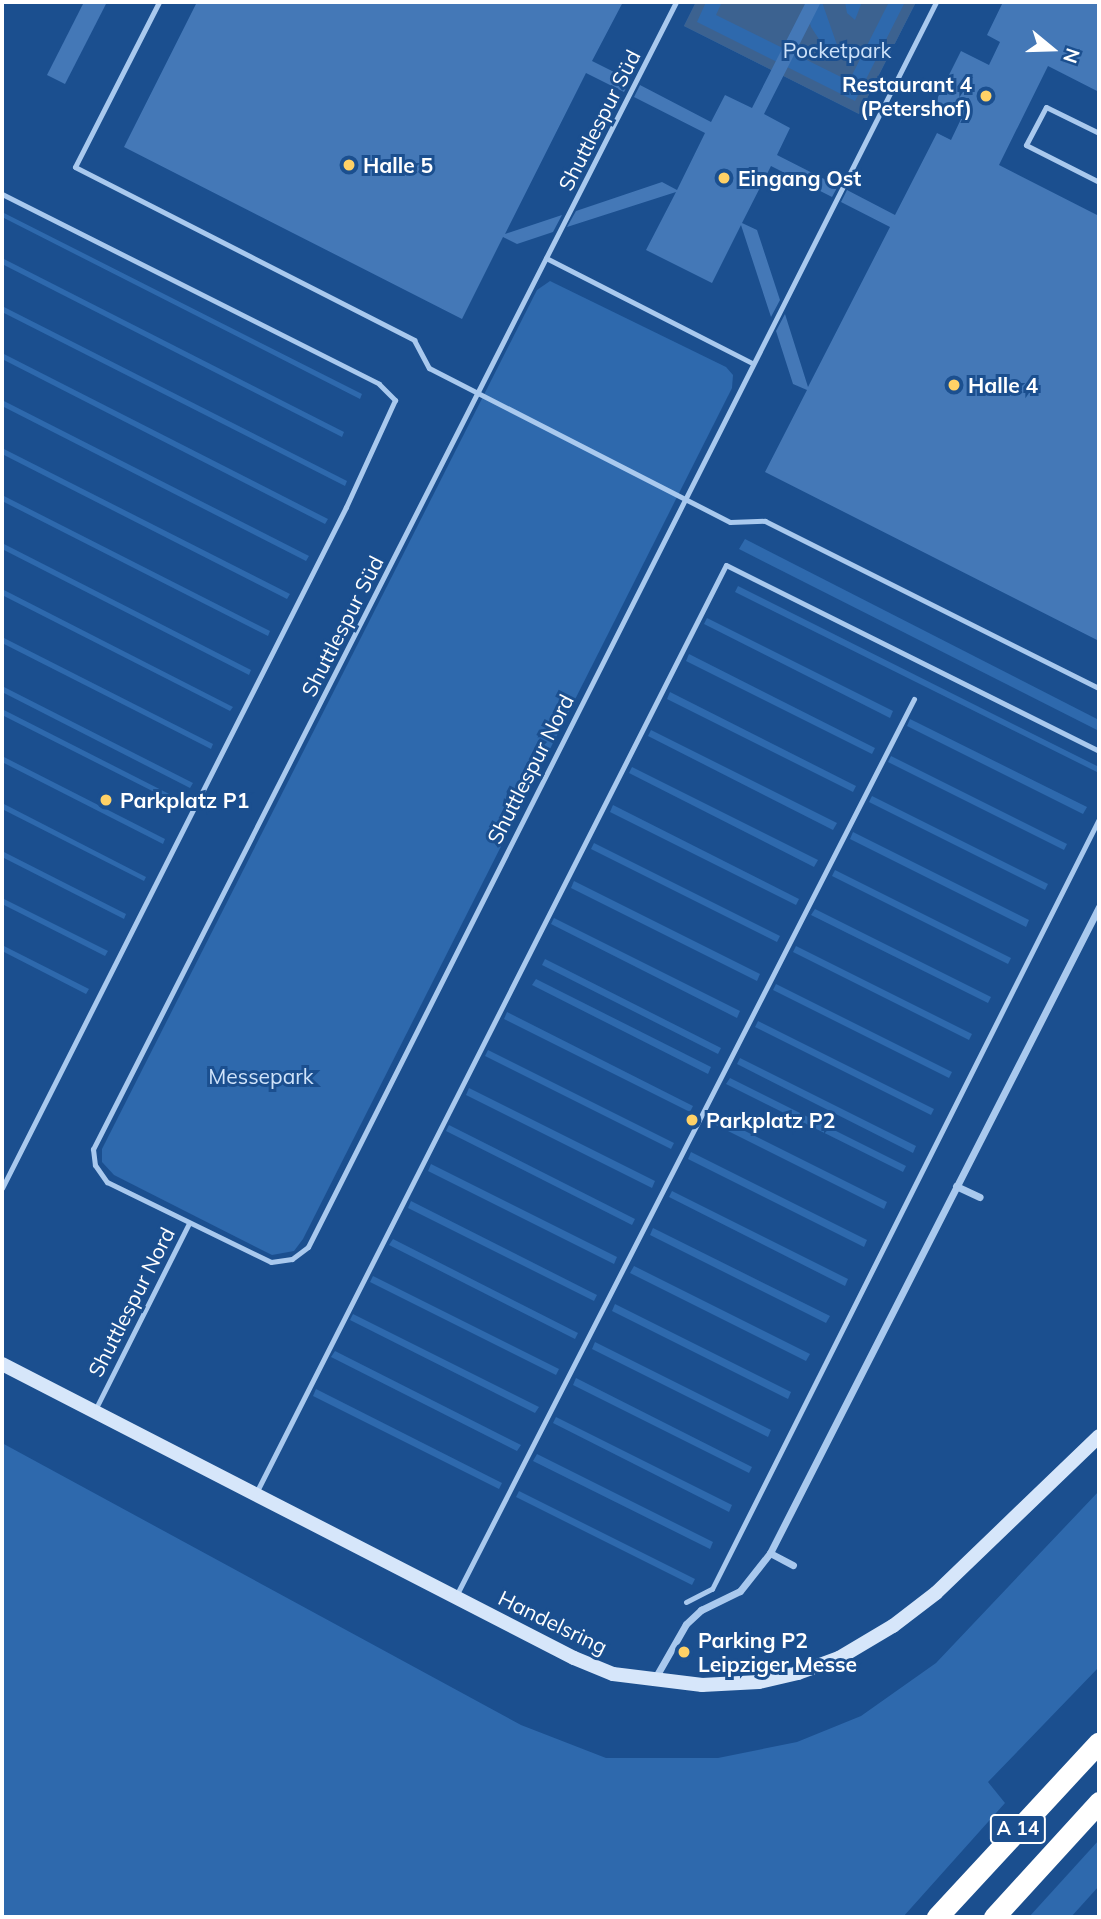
<!DOCTYPE html>
<meta charset="utf-8">
<style>
body{margin:0}
#map{position:relative;width:1101px;height:1919px;overflow:hidden;background:#1b4f8f;font-family:Mulish,sans-serif}
div>[style]{position:absolute}
.green>*{inset:0;background:#2e69ad}
.water>*{inset:0;background:#3c6290}
.building>*{inset:0;background:#4478b7}
.lane>*{height:5px;margin:-2.5px;padding:0 2.5px;transform-origin:2.5px;border-radius:2.5px;background:#a9c9ee}
.street>*{height:7px;margin:-3.5px;padding:0 3.5px;transform-origin:3.5px;border-radius:3.5px;background:#a9c9ee}
.secondary>*{height:14px;margin:-7px;padding:0 7px;transform-origin:7px;border-radius:7px;background:#d6e6fa}
.highway>*{height:21px;margin:-10.5px;padding:0 10.5px;transform-origin:10.5px;border-radius:10.5px;background:#fff}
.lane-bridge>*{height:5px;margin:-2.5px;padding:0 2.5px;transform-origin:2.5px;border-radius:2.5px;background:#a9c9ee}
.dots>*{width:19px;height:19px;translate:-50% -50%;box-sizing:border-box;border:4px solid #1b4f8f;border-radius:50%}
span{translate:-50% -50%;white-space:nowrap;text-align:center;line-height:1.15;-webkit-text-stroke:6px #1b4f8f;paint-order:stroke}
.shield-label span{padding:2px 5px;background:#1b4f8f;border:2px solid;border-radius:5px;-webkit-text-stroke-width:0}
.shield-label{font-size:19px;color:#fff;font-weight:700}
.park-label{font-size:21px;color:#cfe3fa}
.poi-label{font-size:21px;color:#fff;font-weight:700}
.right{translate:-100% -50%;text-align:right}
.left{translate:0 -50%;text-align:left}
.street-label{font-size:21px;color:#fff}
.frame{position:absolute;inset:0;border:4px solid #fff;pointer-events:none}
.north{position:absolute;left:1017px;top:14px;width:70px;height:70px;-webkit-text-stroke:5px #1b4f8f;paint-order:stroke;rotate:109deg;font-size:19px;font-weight:700;line-height:28px;text-align:center;color:#fff}
.north::after{content:'';display:block;margin:auto;width:24px;height:32px;background:#fff;clip-path:polygon(50% 0,100% 100%,50% 72%,0 100%)}
</style>
<div id="map">
<div class="green">
<div style="clip-path:polygon(696px 2px,916px 2px,859px 114px,684px 26px)"></div>
<div style="clip-path:polygon(2px 212px,362px 394px,360px 399px,4px 218px,2px 222px)"></div>
<div style="clip-path:polygon(2px 258px,344px 432px,342px 437px,2px 264px)"></div>
<div style="clip-path:polygon(550px 281px,726px 367px,733px 375px,732px 388px,303px 1239px,294px 1251px,272px 1255px,114px 1175px,102px 1162px,102px 1149px,537px 290px)"></div>
<div style="clip-path:polygon(2px 306px,347px 481px,345px 486px,2px 312px)"></div>
<div style="clip-path:polygon(2px 353px,328px 519px,325px 524px,2px 359px)"></div>
<div style="clip-path:polygon(2px 400px,309px 556px,306px 561px,2px 406px)"></div>
<div style="clip-path:polygon(2px 448px,290px 594px,287px 599px,2px 454px)"></div>
<div style="clip-path:polygon(2px 495px,270px 631px,268px 636px,2px 501px)"></div>
<div style="clip-path:polygon(745px 539px,1099px 720px,1099px 731px,739px 549px)"></div>
<div style="clip-path:polygon(2px 543px,251px 670px,249px 675px,2px 549px)"></div>
<div style="clip-path:polygon(738px 586px,1099px 767px,1099px 773px,735px 592px)"></div>
<div style="clip-path:polygon(2px 589px,233px 707px,230px 711px,2px 595px)"></div>
<div style="clip-path:polygon(707px 618px,893px 711px,890px 718px,704px 624px)"></div>
<div style="clip-path:polygon(2px 637px,213px 744px,211px 749px,2px 643px)"></div>
<div style="clip-path:polygon(689px 654px,875px 748px,872px 754px,686px 661px)"></div>
<div style="clip-path:polygon(2px 686px,193px 783px,190px 788px,2px 692px)"></div>
<div style="clip-path:polygon(670px 692px,856px 786px,853px 792px,667px 699px)"></div>
<div style="clip-path:polygon(2px 709px,183px 801px,180px 805px,2px 715px)"></div>
<div style="clip-path:polygon(910px 719px,1087px 807px,1083px 814px,907px 726px)"></div>
<div style="clip-path:polygon(651px 730px,837px 823px,833px 830px,648px 736px)"></div>
<div style="clip-path:polygon(2px 756px,165px 839px,163px 844px,2px 762px)"></div>
<div style="clip-path:polygon(891px 756px,1067px 844px,1064px 850px,888px 762px)"></div>
<div style="clip-path:polygon(632px 767px,818px 860px,814px 867px,629px 773px)"></div>
<div style="clip-path:polygon(872px 796px,1048px 884px,1045px 890px,869px 802px)"></div>
<div style="clip-path:polygon(2px 803px,146px 877px,144px 881px,2px 809px)"></div>
<div style="clip-path:polygon(613px 805px,799px 899px,796px 905px,610px 812px)"></div>
<div style="clip-path:polygon(853px 832px,1029px 920px,1026px 927px,850px 839px)"></div>
<div style="clip-path:polygon(594px 843px,780px 936px,777px 942px,591px 849px)"></div>
<div style="clip-path:polygon(2px 851px,126px 914px,124px 919px,2px 857px)"></div>
<div style="clip-path:polygon(835px 870px,1011px 958px,1008px 964px,832px 876px)"></div>
<div style="clip-path:polygon(574px 881px,760px 974px,757px 981px,571px 888px)"></div>
<div style="clip-path:polygon(2px 898px,108px 951px,105px 956px,2px 904px)"></div>
<div style="clip-path:polygon(815px 909px,991px 997px,988px 1003px,811px 915px)"></div>
<div style="clip-path:polygon(554px 918px,740px 1011px,737px 1018px,551px 924px)"></div>
<div style="clip-path:polygon(2px 945px,89px 989px,86px 994px,2px 951px)"></div>
<div style="clip-path:polygon(796px 946px,972px 1034px,969px 1040px,793px 952px)"></div>
<div style="clip-path:polygon(545px 959px,563px 968px,721px 1048px,718px 1054px,542px 965px)"></div>
<div style="clip-path:polygon(536px 979px,711px 1067px,708px 1074px,532px 985px)"></div>
<div style="clip-path:polygon(776px 984px,952px 1072px,949px 1078px,773px 990px)"></div>
<div style="clip-path:polygon(507px 1012px,693px 1106px,690px 1112px,504px 1019px)"></div>
<div style="clip-path:polygon(758px 1021px,934px 1109px,931px 1115px,755px 1027px)"></div>
<div style="clip-path:polygon(488px 1050px,674px 1143px,671px 1149px,485px 1056px)"></div>
<div style="clip-path:polygon(740px 1058px,916px 1146px,913px 1153px,737px 1064px)"></div>
<div style="clip-path:polygon(730px 1078px,906px 1166px,903px 1172px,726px 1084px)"></div>
<div style="clip-path:polygon(469px 1088px,655px 1181px,652px 1188px,466px 1095px)"></div>
<div style="clip-path:polygon(711px 1114px,887px 1202px,884px 1209px,708px 1121px)"></div>
<div style="clip-path:polygon(449px 1125px,635px 1219px,632px 1225px,446px 1131px)"></div>
<div style="clip-path:polygon(691px 1152px,867px 1240px,864px 1247px,688px 1159px)"></div>
<div style="clip-path:polygon(431px 1164px,617px 1257px,614px 1264px,428px 1171px)"></div>
<div style="clip-path:polygon(672px 1191px,848px 1279px,845px 1286px,669px 1197px)"></div>
<div style="clip-path:polygon(411px 1201px,597px 1295px,594px 1301px,408px 1208px)"></div>
<div style="clip-path:polygon(653px 1228px,830px 1316px,826px 1323px,650px 1235px)"></div>
<div style="clip-path:polygon(393px 1239px,578px 1333px,575px 1339px,389px 1245px)"></div>
<div style="clip-path:polygon(634px 1266px,810px 1354px,806px 1361px,630px 1273px)"></div>
<div style="clip-path:polygon(373px 1276px,559px 1369px,556px 1375px,370px 1282px)"></div>
<div style="clip-path:polygon(615px 1304px,791px 1392px,788px 1399px,612px 1311px)"></div>
<div style="clip-path:polygon(353px 1314px,539px 1407px,535px 1413px,350px 1320px)"></div>
<div style="clip-path:polygon(595px 1342px,771px 1430px,768px 1437px,592px 1349px)"></div>
<div style="clip-path:polygon(335px 1351px,521px 1445px,517px 1451px,331px 1357px)"></div>
<div style="clip-path:polygon(576px 1378px,752px 1467px,749px 1473px,573px 1385px)"></div>
<div style="clip-path:polygon(316px 1389px,502px 1483px,499px 1489px,313px 1396px)"></div>
<div style="clip-path:polygon(556px 1417px,732px 1505px,729px 1512px,553px 1423px)"></div>
<div style="clip-path:polygon(2px 1443px,521px 1725px,606px 1758px,718px 1758px,797px 1742px,861px 1716px,936px 1663px,1099px 1491px,1099px 1667px,988px 1782px,1005px 1803px,903px 1917px,2px 1917px)"></div>
<div style="clip-path:polygon(537px 1454px,713px 1542px,710px 1549px,533px 1461px)"></div>
<div style="clip-path:polygon(519px 1491px,695px 1579px,692px 1585px,516px 1497px)"></div>
<div style="clip-path:polygon(1099px 1840px,1099px 1886px,1071px 1917px,1029px 1917px)"></div>
</div>
<div class="water">
<div style="clip-path:polygon(696px 2px,706px 2px,697px 22px,855px 101px,905px 2px,916px 2px,859px 114px,684px 26px)"></div>
<div style="clip-path:polygon(722px 2px,804px 2px,811px 27px,830px 56px,837px 45px,822px 2px,845px 2px,847px 13px,855px 20px,862px 2px,889px 2px,849px 81px,716px 15px)"></div>
</div>
<div class="building">
<div style="clip-path:polygon(84px 2px,107px 2px,65px 84px,47px 75px)"></div>
<div style="clip-path:polygon(197px 2px,623px 2px,592px 61px,630px 80px,624px 92px,586px 73px,505px 234px,562px 215px,553px 232px,517px 244px,503px 237px,462px 319px,124px 147px)"></div>
<div style="clip-path:polygon(806px 2px,821px 2px,764px 114px,790px 128px,777px 155px,838px 186px,832px 197px,771px 166px,742px 223px,757px 230px,780px 300px,771px 317px,741px 225px,712px 283px,646px 250px,676px 192px,567px 227px,576px 211px,662px 182px,677px 190px,705px 133px,634px 97px,640px 85px,711px 122px,725px 95px,752px 108px)"></div>
<div style="clip-path:polygon(1003px 2px,1099px 2px,1099px 92px,1048px 66px,999px 165px,1099px 216px,1099px 641px,765px 472px,807px 390px,793px 384px,776px 331px,785px 314px,808px 387px,890px 227px,841px 202px,847px 190px,895px 215px,937px 133px,951px 140px,962px 117px,935px 103px,961px 51px,989px 65px,1000px 42px,987px 35px)"></div>
</div>
<div class="lane">
<div style="left:159px;top:2px;width:185px;rotate:117deg"></div>
<div style="left:75px;top:167px;width:381px;rotate:27deg"></div>
<div style="left:414px;top:340px;width:32px;rotate:62deg"></div>
<div style="left:676px;top:2px;width:1287px;rotate:116.94deg"></div>
<div style="left:93px;top:1149px;width:16px;rotate:83deg"></div>
<div style="left:95px;top:1165px;width:21px;rotate:55deg"></div>
<div style="left:107px;top:1182px;width:182px;rotate:26deg"></div>
<div style="left:271px;top:1262px;width:21px;rotate:-8deg"></div>
<div style="left:292px;top:1259px;width:20px;rotate:-37deg"></div>
<div style="left:308px;top:1247px;width:1394px;rotate:-63.23deg"></div>
<div style="left:1099px;top:133px;width:59px;rotate:-153.9deg"></div>
<div style="left:1046px;top:107px;width:43px;rotate:117.8deg"></div>
<div style="left:1026px;top:145px;width:82px;rotate:26.9deg"></div>
<div style="left:2px;top:194px;width:422px;rotate:26.7deg"></div>
<div style="left:379px;top:384px;width:23px;rotate:45deg"></div>
<div style="left:395px;top:400px;width:118px;rotate:114.6deg"></div>
<div style="left:346px;top:507px;width:763px;rotate:116.8deg"></div>
<div style="left:546px;top:258px;width:231px;rotate:27deg"></div>
<div style="left:730px;top:522px;width:35px;rotate:-2deg"></div>
<div style="left:765px;top:521px;width:373px;rotate:26.6deg"></div>
<div style="left:95px;top:1410px;width:209px;rotate:-63.3deg"></div>
<div style="left:256px;top:1493px;width:1040px;rotate:-63.14deg"></div>
<div style="left:726px;top:565px;width:417px;rotate:26.5deg"></div>
<div style="left:457px;top:1594px;width:1005px;rotate:-62.95deg"></div>
<div style="left:686px;top:1602px;width:29px;rotate:-27deg"></div>
<div style="left:712px;top:1589px;width:862px;rotate:-63.32deg"></div>
</div>
<div class="street">
<div style="left:956px;top:1186px;width:26px;rotate:25deg"></div>
<div style="left:770px;top:1553px;width:26px;rotate:28deg"></div>
<div style="left:654px;top:1680px;width:64px;rotate:-60.3deg"></div>
<div style="left:686px;top:1624px;width:21px;rotate:-43deg"></div>
<div style="left:701px;top:1610px;width:43px;rotate:-26deg"></div>
<div style="left:740px;top:1591px;width:48px;rotate:-51.7deg"></div>
<div style="left:770px;top:1553px;width:725px;rotate:-63.01deg"></div>
</div>
<div class="secondary">
<div style="left:2px;top:1364px;width:643px;rotate:27.2deg"></div>
<div style="left:574px;top:1658px;width:42px;rotate:22.3deg"></div>
<div style="left:613px;top:1674px;width:90px;rotate:7deg"></div>
<div style="left:702px;top:1685px;width:57px;rotate:-3deg"></div>
<div style="left:759px;top:1682px;width:40px;rotate:-13deg"></div>
<div style="left:798px;top:1673px;width:44px;rotate:-20.1deg"></div>
<div style="left:839px;top:1658px;width:63px;rotate:-30.7deg"></div>
<div style="left:893px;top:1626px;width:54px;rotate:-37.5deg"></div>
<div style="left:936px;top:1593px;width:226px;rotate:-43.9deg"></div>
</div>
<div class="highway">
<div style="left:937px;top:1917px;width:238px;rotate:-47.2deg"></div>
<div style="left:994px;top:1917px;width:156px;rotate:-47.6deg"></div>
</div>
<div class="lane-bridge">
<div style="left:429px;top:368px;width:338px;rotate:27.1deg"></div>
</div>
<div class="dots">
<div style="left:986px;top:96px;background:#ffd166"></div>
<div style="left:349px;top:165px;background:#ffd166"></div>
<div style="left:724px;top:178px;background:#ffd166"></div>
<div style="left:954px;top:385px;background:#ffd166"></div>
<div style="left:106px;top:800px;background:#ffd166"></div>
<div style="left:692px;top:1120px;background:#ffd166"></div>
<div style="left:684px;top:1652px;background:#ffd166"></div>
</div>
<div class="shield-label">
<span style="left:1018px;top:1829px">A 14</span>
</div>
<div class="park-label">
<span style="left:837px;top:50px">Pocketpark</span>
<span style="left:261px;top:1076px">Messepark</span>
</div>
<div class="poi-label">
<span class="right" style="left:972px;top:96px">Restaurant 4<br>(Petershof)</span>
<span class="left" style="left:363px;top:165px">Halle 5</span>
<span class="left" style="left:738px;top:178px">Eingang Ost</span>
<span class="left" style="left:968px;top:385px">Halle 4</span>
<span class="left" style="left:120px;top:800px">Parkplatz P1</span>
<span class="left" style="left:706px;top:1120px">Parkplatz P2</span>
<span class="left" style="left:698px;top:1652px">Parking P2<br>Leipziger Messe</span>
</div>
<div class="street-label">
<span style="left:599px;top:120px;rotate:-63deg">Shuttlespur Süd</span>
<span style="left:342px;top:626px;rotate:-63deg">Shuttlespur Süd</span>
<span style="left:530px;top:769px;rotate:-63deg">Shuttlespur Nord</span>
<span style="left:131px;top:1302px;rotate:-63deg">Shuttlespur Nord</span>
<span style="left:553px;top:1622px;rotate:26deg">Handelsring</span>
</div>
<div class="frame"></div>
<div class="north">N</div>
</div>
